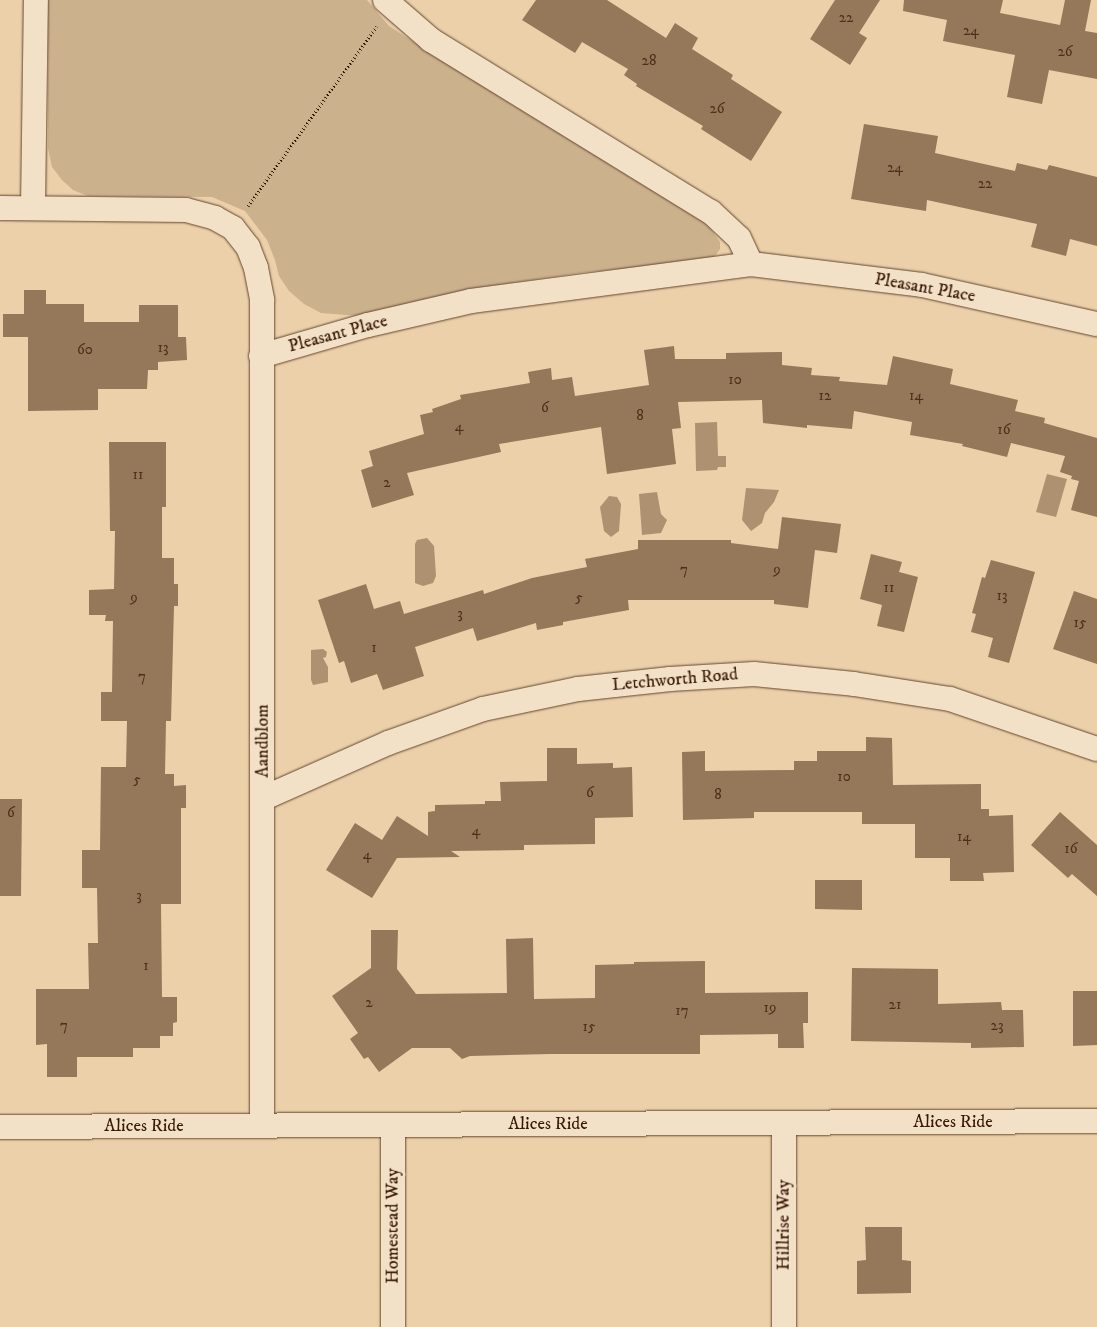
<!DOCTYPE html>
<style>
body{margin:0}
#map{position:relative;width:1097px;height:1327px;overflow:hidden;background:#ebd0a9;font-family:"IM FELL DW Pica",serif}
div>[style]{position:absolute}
.green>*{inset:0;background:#ccb18d}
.water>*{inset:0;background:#ae9171}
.building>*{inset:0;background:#95775a}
.path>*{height:3px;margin-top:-1.5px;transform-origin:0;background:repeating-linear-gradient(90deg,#371705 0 1px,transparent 0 3.5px)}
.roads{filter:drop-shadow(0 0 1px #64452e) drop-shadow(0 0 1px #64452e)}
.minor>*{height:24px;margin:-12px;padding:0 12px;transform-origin:12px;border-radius:12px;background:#f2e0c7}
span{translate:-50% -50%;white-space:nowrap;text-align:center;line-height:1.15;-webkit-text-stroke:5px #f2e0c7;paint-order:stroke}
.number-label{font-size:15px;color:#4e2f1a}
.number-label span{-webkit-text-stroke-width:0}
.street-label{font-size:18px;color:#371705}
</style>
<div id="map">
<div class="green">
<div style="clip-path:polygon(48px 0,367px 0,389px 26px,423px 48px,708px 225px,720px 242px,720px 249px,715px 256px,706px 262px,586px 272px,531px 280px,474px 289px,360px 316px,321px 313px,304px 304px,289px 291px,279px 276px,275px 260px,267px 240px,245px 211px,212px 197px,88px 196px,73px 190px,62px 180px,52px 167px,48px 148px)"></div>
</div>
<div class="water">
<div style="clip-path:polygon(717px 422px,718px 456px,726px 456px,726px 467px,718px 467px,717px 470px,696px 471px,695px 423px)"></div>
<div style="clip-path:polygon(1047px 474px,1067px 479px,1056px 517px,1036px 512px)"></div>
<div style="clip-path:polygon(746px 488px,779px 490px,774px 502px,765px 513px,762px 523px,751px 531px,742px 520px)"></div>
<div style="clip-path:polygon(657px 492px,661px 514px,667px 520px,661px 533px,642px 535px,639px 494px)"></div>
<div style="clip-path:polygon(609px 496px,617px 497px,621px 504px,619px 531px,611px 537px,604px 531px,600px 507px)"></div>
<div style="clip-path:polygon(427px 538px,434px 546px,436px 576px,433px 583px,423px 586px,415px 583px,415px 544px,417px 540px)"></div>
<div style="clip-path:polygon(323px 649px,327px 652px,326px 657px,323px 658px,328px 667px,328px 682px,313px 685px,311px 680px,311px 650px)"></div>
</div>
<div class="building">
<div style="clip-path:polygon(536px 0,607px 0,666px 38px,675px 23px,698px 38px,692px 49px,733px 75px,731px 79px,782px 112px,751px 161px,701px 129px,703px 126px,636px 86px,637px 84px,624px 75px,628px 69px,582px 42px,575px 53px,522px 20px)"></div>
<div style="clip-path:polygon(835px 0,880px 0,859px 33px,867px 38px,850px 65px,810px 39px)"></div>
<div style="clip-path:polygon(904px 0,1003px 0,1000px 13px,1060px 25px,1065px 0,1091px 0,1085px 31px,1097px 33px,1097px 79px,1049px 70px,1042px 104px,1007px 97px,1015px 55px,943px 41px,947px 20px,903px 11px)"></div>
<div style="clip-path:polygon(864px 124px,938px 136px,935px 153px,1015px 171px,1017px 163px,1047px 170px,1049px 165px,1097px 177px,1097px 246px,1070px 239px,1066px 256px,1031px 247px,1037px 224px,927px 200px,926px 211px,851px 199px)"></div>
<div style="clip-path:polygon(24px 290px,46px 290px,46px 304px,84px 304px,84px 322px,139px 322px,139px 305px,178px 305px,178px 337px,186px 337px,187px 360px,158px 362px,158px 370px,148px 370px,147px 389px,98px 389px,98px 410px,28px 411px,28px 337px,3px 337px,3px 314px,24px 314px)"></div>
<div style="clip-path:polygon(674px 346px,675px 359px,726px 359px,726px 353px,782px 352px,782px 365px,812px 368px,811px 375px,840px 377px,839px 381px,887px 385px,893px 356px,953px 369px,950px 384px,1018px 400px,1015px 411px,1045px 418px,1044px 423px,1097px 438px,1097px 517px,1071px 510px,1079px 481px,1071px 479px,1072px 476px,1060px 472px,1065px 456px,1011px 443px,1007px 457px,962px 446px,963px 444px,910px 435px,912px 422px,854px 411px,852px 429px,807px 425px,807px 428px,763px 423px,762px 400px,678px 402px,681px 428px,672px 429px,676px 464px,607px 474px,601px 427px,499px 444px,501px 452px,407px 473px,414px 495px,372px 508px,361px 470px,373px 466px,369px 451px,424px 434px,420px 415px,433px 412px,432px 409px,461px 399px,460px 395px,530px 383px,528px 372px,551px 368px,552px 380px,572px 377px,575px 396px,649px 385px,644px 350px)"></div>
<div style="clip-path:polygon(109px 442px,166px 442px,166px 507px,162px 507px,162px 558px,174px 558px,174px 584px,178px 584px,178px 606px,174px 606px,171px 721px,166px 721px,165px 774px,174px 774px,174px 786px,186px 785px,186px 808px,181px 808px,181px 904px,161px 904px,162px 997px,177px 997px,177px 1022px,173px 1023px,173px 1036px,160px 1036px,160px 1048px,133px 1048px,133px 1057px,77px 1057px,77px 1077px,47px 1077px,47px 1044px,36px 1045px,36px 989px,89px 989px,88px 943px,98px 943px,97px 888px,82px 888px,82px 850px,100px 850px,101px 767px,126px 767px,127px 721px,101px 721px,101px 692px,112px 692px,113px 621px,105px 621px,106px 615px,89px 615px,89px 590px,114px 589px,115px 531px,110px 531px)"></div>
<div style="clip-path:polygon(782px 517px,841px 524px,837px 553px,815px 550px,808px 608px,774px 604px,774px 600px,628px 600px,629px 610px,563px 622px,563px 625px,537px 630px,536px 623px,477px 641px,473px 628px,415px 647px,424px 676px,383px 690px,377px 674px,351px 683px,344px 661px,339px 663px,318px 600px,366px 584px,374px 609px,400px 601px,404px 614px,483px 590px,484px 594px,532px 578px,587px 567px,585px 559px,638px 549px,638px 540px,731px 540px,731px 543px,778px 549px)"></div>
<div style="clip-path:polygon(871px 554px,902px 562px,899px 572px,918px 577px,904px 632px,877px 626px,882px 605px,860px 599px)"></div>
<div style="clip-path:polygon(991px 560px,1035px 572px,1009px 663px,988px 657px,993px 638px,971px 632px,976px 614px,972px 613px,982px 577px,985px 578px)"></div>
<div style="clip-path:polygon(1074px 591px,1097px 599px,1097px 664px,1053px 649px)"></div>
<div style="clip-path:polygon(866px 737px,892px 738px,893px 785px,981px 784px,981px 809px,989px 809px,989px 816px,1013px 815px,1014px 872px,983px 873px,984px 881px,950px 881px,950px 858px,915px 858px,915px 824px,862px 824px,862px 812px,754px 812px,754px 818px,683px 820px,682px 752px,705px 751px,705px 771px,794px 770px,794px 761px,817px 761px,817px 751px,866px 751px)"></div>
<div style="clip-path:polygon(547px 748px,577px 748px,577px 764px,613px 763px,613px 768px,632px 767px,633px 817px,595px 818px,595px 844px,524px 845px,524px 850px,451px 851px,460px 857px,397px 858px,372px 898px,326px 870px,355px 823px,382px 840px,397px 816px,428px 836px,428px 812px,435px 811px,435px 805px,485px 804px,485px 801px,501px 801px,500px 782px,547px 781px)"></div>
<div style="clip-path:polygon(0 799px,22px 799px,21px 896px,0 896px)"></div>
<div style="clip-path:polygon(1060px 812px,1097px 845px,1097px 896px,1072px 874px,1068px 878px,1031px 845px)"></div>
<div style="clip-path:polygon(815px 880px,862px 880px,862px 910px,815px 909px)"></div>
<div style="clip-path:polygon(371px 930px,398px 930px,397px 969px,416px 994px,507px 993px,506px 939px,533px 938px,534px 999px,595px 998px,595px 965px,634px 964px,634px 962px,705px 961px,705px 993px,808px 992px,808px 1023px,803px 1023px,804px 1048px,778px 1048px,778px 1034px,700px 1035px,700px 1054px,550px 1054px,470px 1056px,462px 1059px,450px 1048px,412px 1048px,379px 1072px,368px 1057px,364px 1059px,350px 1039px,358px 1033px,332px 996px,371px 968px)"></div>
<div style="clip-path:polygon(852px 968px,938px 969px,938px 1004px,1001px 1002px,1002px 1010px,1023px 1010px,1024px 1047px,971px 1048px,971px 1043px,851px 1041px)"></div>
<div style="clip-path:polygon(1073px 991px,1097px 991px,1097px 1045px,1073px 1046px)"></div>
<div style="clip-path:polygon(865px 1227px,902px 1227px,902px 1260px,911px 1261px,911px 1293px,857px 1294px,857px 1261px,866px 1260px)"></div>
</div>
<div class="path">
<div style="left:248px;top:206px;width:221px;rotate:-54.4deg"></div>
</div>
<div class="roads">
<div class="minor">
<div style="left:385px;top:0;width:61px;rotate:41deg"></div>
<div style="left:431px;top:40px;width:329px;rotate:31.6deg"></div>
<div style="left:711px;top:212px;width:38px;rotate:43deg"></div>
<div style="left:739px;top:238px;width:29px;rotate:65deg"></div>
<div style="left:33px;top:207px;width:207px;rotate:-89.2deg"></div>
<div style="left:0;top:208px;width:186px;rotate:0.6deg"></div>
<div style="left:186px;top:210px;width:30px;rotate:15deg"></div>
<div style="left:215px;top:218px;width:21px;rotate:29deg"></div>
<div style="left:233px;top:228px;width:24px;rotate:52deg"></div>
<div style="left:248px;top:247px;width:22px;rotate:69deg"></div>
<div style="left:256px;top:268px;width:33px;rotate:79deg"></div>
<div style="left:262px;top:300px;width:825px;rotate:90deg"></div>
<div style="left:261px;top:356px;width:111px;rotate:-16.2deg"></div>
<div style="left:368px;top:325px;width:106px;rotate:-13.1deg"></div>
<div style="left:471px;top:301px;width:282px;rotate:-7.5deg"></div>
<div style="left:751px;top:264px;width:172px;rotate:7deg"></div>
<div style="left:922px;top:285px;width:179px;rotate:12.6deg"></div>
<div style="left:264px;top:798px;width:136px;rotate:-23.9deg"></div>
<div style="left:388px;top:743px;width:101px;rotate:-19.7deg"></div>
<div style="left:483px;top:709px;width:97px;rotate:-11.9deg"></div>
<div style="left:578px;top:689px;width:93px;rotate:-6.2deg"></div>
<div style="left:670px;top:679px;width:84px;rotate:-3.4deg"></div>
<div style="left:754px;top:674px;width:100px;rotate:5.7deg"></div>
<div style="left:854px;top:684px;width:97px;rotate:8.9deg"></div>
<div style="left:950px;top:699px;width:155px;rotate:18.8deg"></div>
<div style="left:784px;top:1123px;width:204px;rotate:90deg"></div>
<div style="left:393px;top:1125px;width:202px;rotate:90deg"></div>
<div style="left:0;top:1127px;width:1097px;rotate:-0.31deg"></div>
</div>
</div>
<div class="number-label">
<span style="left:846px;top:18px">22</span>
<span style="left:971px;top:31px">24</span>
<span style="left:1065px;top:52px">26</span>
<span style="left:649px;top:61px">28</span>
<span style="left:717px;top:109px">26</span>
<span style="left:895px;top:168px">24</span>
<span style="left:985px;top:184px">22</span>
<span style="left:163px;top:348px">13</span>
<span style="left:85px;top:350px">60</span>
<span style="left:735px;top:380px">10</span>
<span style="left:825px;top:396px">12</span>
<span style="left:916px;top:396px">14</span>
<span style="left:545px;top:408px">6</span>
<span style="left:640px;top:416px">8</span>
<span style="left:459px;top:427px">4</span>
<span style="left:1004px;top:430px">16</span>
<span style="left:138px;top:475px">11</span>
<span style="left:387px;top:483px">2</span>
<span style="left:684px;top:570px">7</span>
<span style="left:777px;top:570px">9</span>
<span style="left:889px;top:588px">11</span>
<span style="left:1002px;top:596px">13</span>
<span style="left:134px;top:598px">9</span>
<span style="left:579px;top:598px">5</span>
<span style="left:460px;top:614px">3</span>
<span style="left:1080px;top:623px">15</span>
<span style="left:374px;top:648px">1</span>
<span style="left:142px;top:677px">7</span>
<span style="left:844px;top:777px">10</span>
<span style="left:137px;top:780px">5</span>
<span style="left:590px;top:793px">6</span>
<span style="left:718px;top:795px">8</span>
<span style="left:11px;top:813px">6</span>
<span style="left:476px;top:831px">4</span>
<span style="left:964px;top:837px">14</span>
<span style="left:1071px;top:849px">16</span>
<span style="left:367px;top:855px">4</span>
<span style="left:139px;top:896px">3</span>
<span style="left:146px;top:966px">1</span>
<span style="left:369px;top:1003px">2</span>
<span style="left:895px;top:1005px">21</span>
<span style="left:770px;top:1008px">19</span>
<span style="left:682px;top:1011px">17</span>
<span style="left:64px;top:1026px">7</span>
<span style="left:997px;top:1026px">23</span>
<span style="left:589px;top:1027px">15</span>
</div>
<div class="street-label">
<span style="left:925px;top:288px;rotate:10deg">Pleasant Place</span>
<span style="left:338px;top:334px;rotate:-15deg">Pleasant Place</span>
<span style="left:675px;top:680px;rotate:-5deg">Letchworth Road</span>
<span style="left:263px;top:741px;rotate:-90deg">Aandblom</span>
<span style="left:953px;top:1122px">Alices Ride</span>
<span style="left:548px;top:1124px">Alices Ride</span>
<span style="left:144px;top:1126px">Alices Ride</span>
<span style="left:784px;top:1225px;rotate:-90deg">Hillrise Way</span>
<span style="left:393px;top:1226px;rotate:-90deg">Homestead Way</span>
</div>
</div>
